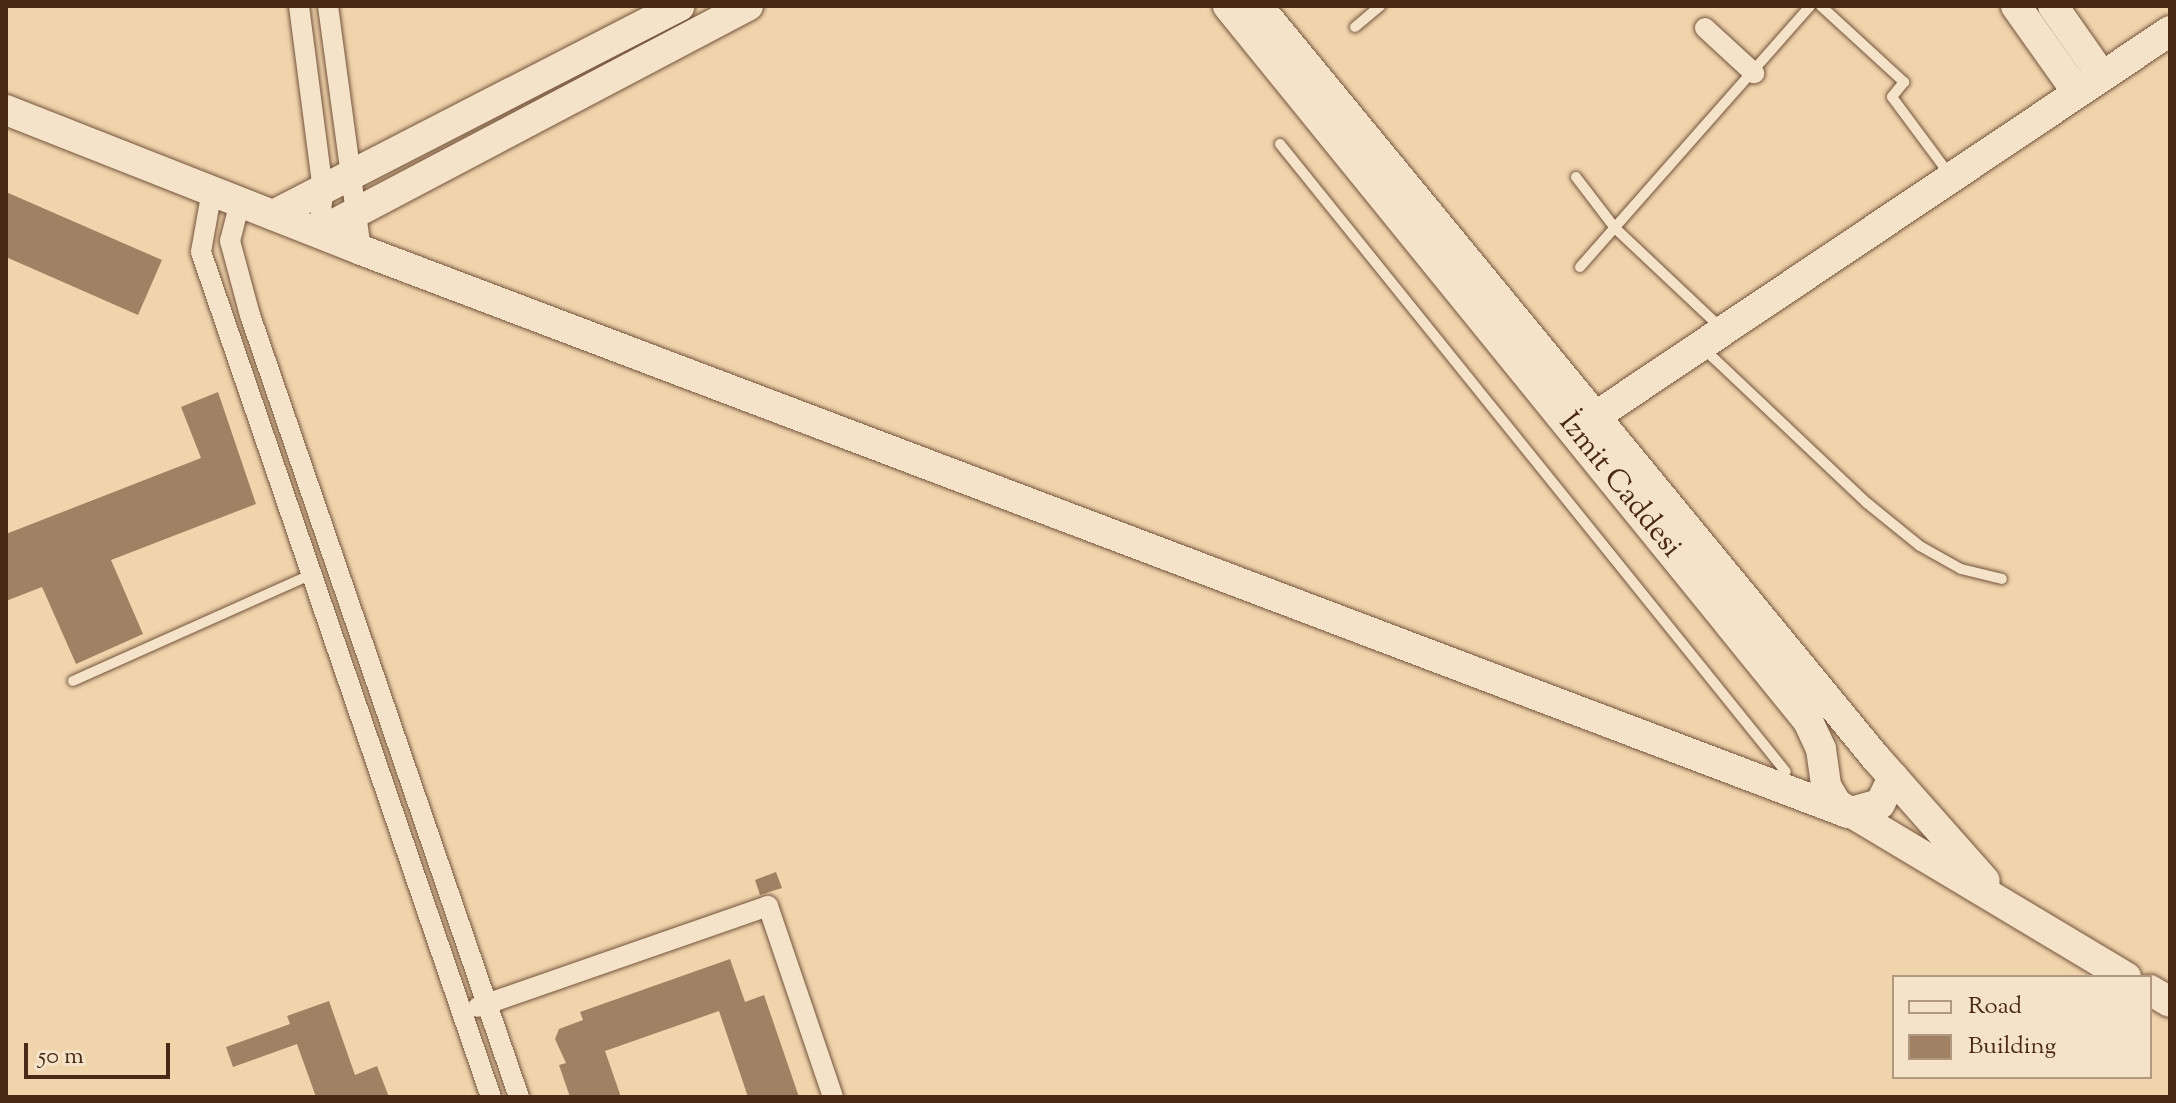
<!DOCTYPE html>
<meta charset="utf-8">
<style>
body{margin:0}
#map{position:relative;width:2176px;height:1103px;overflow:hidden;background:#f0d4ac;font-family:"Sorts Mill Goudy",serif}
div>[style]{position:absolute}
.building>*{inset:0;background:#a08164}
.roads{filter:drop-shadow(0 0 2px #73533c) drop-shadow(0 0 2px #73533c)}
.lane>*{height:10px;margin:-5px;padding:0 5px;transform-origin:5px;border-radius:5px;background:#f5e3c9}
.street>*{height:20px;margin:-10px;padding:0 10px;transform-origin:10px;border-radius:10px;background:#f5e3c9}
.secondary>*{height:30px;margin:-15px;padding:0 15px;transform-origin:15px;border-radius:15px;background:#f5e3c9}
span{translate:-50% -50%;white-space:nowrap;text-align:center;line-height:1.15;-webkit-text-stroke:6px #f5e3c9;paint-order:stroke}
.street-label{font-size:30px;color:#492816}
.frame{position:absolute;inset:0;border:8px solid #492816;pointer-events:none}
.legend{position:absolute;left:1892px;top:975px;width:260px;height:104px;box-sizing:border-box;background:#f5e3c9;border:2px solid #b09881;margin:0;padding:10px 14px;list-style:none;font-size:24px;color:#492816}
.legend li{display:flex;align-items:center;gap:16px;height:40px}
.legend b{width:40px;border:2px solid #b09881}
.scale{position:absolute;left:24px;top:1043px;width:146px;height:36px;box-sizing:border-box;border:4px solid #492816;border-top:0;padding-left:10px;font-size:24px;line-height:28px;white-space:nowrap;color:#492816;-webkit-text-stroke:6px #f5e3c9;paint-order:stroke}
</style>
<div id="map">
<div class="building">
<div style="clip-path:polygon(6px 192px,162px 260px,138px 315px,6px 257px)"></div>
<div style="clip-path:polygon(218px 392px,256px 504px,111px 560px,143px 634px,76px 664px,42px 587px,6px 601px,6px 534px,201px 458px,181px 407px)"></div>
<div style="clip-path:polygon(776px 872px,782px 888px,760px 895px,755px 880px)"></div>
<div style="clip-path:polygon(730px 959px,745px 1002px,764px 995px,799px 1097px,748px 1097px,719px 1011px,605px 1051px,621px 1097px,570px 1097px,559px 1065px,566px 1063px,555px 1039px,559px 1029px,583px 1020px,580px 1012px)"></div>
<div style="clip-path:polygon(329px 1001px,355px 1075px,377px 1066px,389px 1097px,316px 1097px,297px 1044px,233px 1067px,226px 1047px,290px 1024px,287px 1016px)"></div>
</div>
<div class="roads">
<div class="lane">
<div style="left:1821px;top:6px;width:113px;rotate:42.5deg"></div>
<div style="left:1904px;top:82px;width:19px;rotate:129deg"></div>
<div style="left:1892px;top:97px;width:97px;rotate:53.4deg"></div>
<div style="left:1355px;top:27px;width:33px;rotate:-40deg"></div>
<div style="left:1280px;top:144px;width:806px;rotate:51.14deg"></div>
<div style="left:1576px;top:177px;width:64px;rotate:52.6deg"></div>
<div style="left:1615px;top:228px;width:146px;rotate:43.3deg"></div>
<div style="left:1580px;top:267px;width:348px;rotate:-48.6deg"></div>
<div style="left:1704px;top:349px;width:224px;rotate:43.4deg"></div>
<div style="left:1867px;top:503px;width:68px;rotate:39.1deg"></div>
<div style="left:1920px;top:546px;width:47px;rotate:29.3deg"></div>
<div style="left:1961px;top:569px;width:42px;rotate:13.7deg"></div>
<div style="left:73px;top:681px;width:262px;rotate:-24.1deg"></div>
</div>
<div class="street">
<div style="left:299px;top:6px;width:188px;rotate:82.6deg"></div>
<div style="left:323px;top:192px;width:40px;rotate:95.7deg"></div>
<div style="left:328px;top:6px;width:246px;rotate:82.3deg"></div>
<div style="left:1705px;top:28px;width:67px;rotate:42.6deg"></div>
<div style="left:212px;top:190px;width:63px;rotate:100.1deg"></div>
<div style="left:201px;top:252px;width:893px;rotate:71.06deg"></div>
<div style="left:240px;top:202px;width:40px;rotate:104.4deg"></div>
<div style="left:230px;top:241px;width:77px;rotate:74.9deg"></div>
<div style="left:250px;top:315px;width:827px;rotate:71.02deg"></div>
<div style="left:478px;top:1007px;width:307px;rotate:-19.2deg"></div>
<div style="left:768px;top:906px;width:202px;rotate:71.2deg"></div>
</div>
<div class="secondary">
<div style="left:1228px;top:6px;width:921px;rotate:50.95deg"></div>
<div style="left:1808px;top:721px;width:31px;rotate:65deg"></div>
<div style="left:1821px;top:749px;width:37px;rotate:82deg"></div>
<div style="left:1826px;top:786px;width:21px;rotate:59deg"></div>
<div style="left:1837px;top:804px;width:337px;rotate:30.9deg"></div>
<div style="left:1258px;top:6px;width:973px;rotate:50.59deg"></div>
<div style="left:1876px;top:758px;width:164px;rotate:48.5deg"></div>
<div style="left:2016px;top:6px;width:105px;rotate:54.7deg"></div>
<div style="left:2053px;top:6px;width:85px;rotate:55deg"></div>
<div style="left:6px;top:110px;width:382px;rotate:21.5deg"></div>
<div style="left:361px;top:250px;width:1590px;rotate:20.74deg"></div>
<div style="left:1848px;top:813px;width:33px;rotate:-16deg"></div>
<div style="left:1880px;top:804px;width:30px;rotate:-64deg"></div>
<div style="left:273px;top:215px;width:457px;rotate:-27.2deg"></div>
<div style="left:319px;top:232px;width:485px;rotate:-27.8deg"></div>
<div style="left:1596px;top:416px;width:691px;rotate:-33.85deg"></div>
<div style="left:2150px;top:990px;width:23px;rotate:31deg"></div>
</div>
</div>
<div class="street-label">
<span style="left:1619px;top:486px;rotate:51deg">İzmit Caddesi</span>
</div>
<div class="frame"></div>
<ul class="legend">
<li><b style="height:10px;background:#f5e3c9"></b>Road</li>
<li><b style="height:22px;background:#a08164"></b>Building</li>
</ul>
<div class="scale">50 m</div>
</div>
